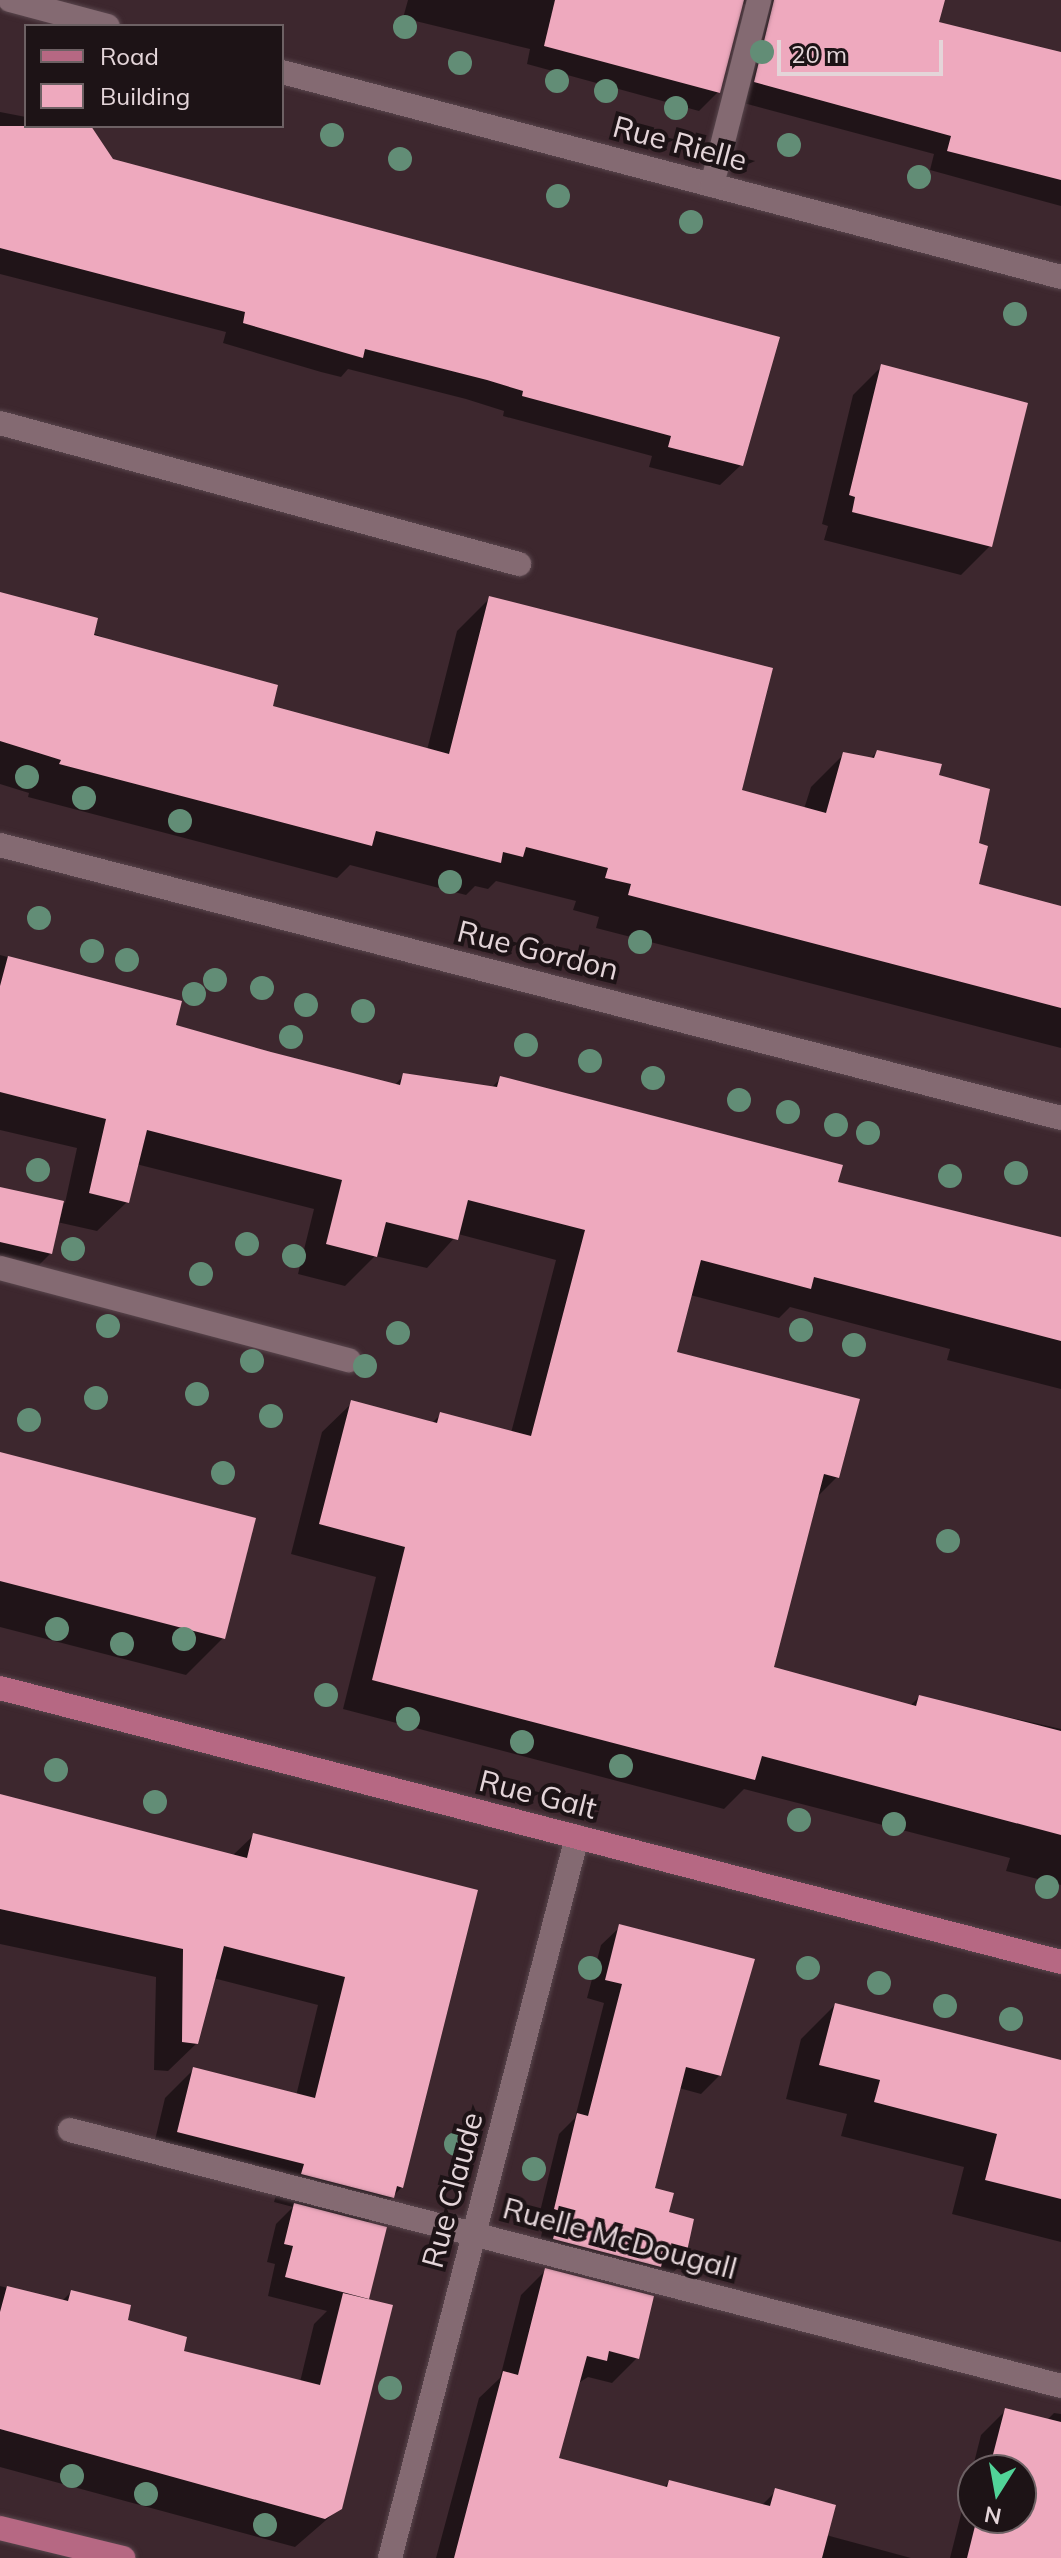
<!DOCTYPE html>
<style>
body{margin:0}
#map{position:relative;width:1061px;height:2558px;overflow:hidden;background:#3d272e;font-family:Mulish,sans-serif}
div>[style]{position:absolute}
.shadow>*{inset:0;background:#0007}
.building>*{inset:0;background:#eea9be}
.roads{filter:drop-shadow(0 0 2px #59464d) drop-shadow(0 0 2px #59464d)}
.minor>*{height:24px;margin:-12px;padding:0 12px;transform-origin:12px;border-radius:12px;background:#846a72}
.major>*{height:24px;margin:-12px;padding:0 12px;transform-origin:12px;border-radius:12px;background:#b66883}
.trees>*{width:24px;height:24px;margin:-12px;border-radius:50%;background:#628d76}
span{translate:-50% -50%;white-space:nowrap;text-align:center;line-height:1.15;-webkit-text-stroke:8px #1d1316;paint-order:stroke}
.street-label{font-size:30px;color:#e4d5d9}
.legend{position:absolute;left:24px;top:24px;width:260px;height:104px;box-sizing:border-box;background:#1d1316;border:2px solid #6d6164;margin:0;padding:10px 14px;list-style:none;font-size:24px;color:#e4d5d9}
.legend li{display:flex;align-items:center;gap:16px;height:40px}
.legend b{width:40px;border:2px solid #6d6164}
.north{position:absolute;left:957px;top:2454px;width:80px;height:80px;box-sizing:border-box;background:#1d1316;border:2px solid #6d6164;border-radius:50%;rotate:191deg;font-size:22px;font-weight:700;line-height:32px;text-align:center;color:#e4d5d9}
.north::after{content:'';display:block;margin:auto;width:28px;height:36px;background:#51d398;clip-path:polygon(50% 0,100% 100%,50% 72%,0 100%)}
.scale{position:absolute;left:777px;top:40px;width:166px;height:36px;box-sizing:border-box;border:4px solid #e4d5d9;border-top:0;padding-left:10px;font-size:24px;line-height:28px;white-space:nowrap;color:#e4d5d9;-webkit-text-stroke:6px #1d1316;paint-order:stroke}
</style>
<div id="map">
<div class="shadow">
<div style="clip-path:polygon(408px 0,923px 0,937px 23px,1061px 54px,1061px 206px,930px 170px,934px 154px,736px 101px,752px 9px,741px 2px,718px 92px,699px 111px,527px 64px,530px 49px,403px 18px)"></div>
<div style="clip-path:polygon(0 112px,26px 117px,26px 126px,82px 126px,111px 161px,741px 465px,720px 485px,649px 467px,652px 456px,503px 416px,504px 411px,466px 399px,348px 369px,341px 377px,321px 372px,223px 343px,226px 332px,0 274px)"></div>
<div style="clip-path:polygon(882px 366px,990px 546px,961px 575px,824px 540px,828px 526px,822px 524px,853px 395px)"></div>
<div style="clip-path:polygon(0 594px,271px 708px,427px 750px,457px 631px,490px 598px,739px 792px,804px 809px,811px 787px,844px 754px,870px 759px,877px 752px,936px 776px,977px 844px,976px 885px,1061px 908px,1061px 1048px,596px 928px,599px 917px,573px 910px,576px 901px,496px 881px,488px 889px,475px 886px,466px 895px,350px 865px,337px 878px,28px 797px,29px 793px,0 784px)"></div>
<div style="clip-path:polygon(0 955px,179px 1003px,174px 1027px,394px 1086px,404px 1075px,491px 1088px,501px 1078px,836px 1184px,1061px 1241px,1061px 1389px,947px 1360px,950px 1349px,790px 1307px,779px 1318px,690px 1295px,675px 1353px,837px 1477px,815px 1499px,771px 1669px,910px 1706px,919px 1697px,1061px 1729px,1061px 1885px,1006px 1871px,1010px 1858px,744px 1789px,724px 1809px,343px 1709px,376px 1577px,291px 1554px,322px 1432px,352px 1403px,432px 1423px,441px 1414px,511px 1433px,556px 1260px,458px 1234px,427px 1268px,375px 1256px,345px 1286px,298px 1274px,314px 1209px,136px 1164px,127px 1202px,97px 1231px,57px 1222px,51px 1253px,21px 1283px,0 1278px,0 1189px,65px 1203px,77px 1148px,0 1130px)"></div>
<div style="clip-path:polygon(0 1454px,223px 1638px,186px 1675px,0 1627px)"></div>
<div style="clip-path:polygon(0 1797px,232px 1856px,254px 1835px,476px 1892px,402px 2187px,366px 2224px,367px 2298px,340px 2508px,295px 2547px,0 2467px,0 2286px,61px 2302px,71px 2292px,181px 2352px,300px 2382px,314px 2324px,327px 2311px,268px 2296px,275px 2264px,267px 2262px,276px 2224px,293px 2207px,274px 2202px,277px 2192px,150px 2161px,165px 2098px,193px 2070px,296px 2096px,318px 2005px,213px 1978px,197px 2043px,168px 2071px,154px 2070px,156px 1977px,0 1944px)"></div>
<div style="clip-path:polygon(620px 1927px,720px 2075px,701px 2094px,679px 2088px,653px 2189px,667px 2214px,682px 2264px,663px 2282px,535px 2258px,543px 2229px,536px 2228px,559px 2134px,575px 2118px,604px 2003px,587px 1998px,601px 1945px)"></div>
<div style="clip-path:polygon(835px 2005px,1061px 2085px,1061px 2242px,952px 2214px,964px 2167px,841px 2136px,847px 2114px,786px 2099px,801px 2039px)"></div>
<div style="clip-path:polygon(546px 2270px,637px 2358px,612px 2383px,588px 2377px,577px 2384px,557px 2459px,663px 2488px,669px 2482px,761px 2506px,776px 2491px,826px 2535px,911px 2558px,436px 2558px,479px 2398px,500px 2378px,521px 2295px)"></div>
<div style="clip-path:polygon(evenodd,1006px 2410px,1047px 2420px,1054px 2413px,1061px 2414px,1061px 2558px,950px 2558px,981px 2435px,1006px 2410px,973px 2470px,1021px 2470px,1021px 2518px,973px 2518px,973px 2470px)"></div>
</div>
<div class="building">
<div style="clip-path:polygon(555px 0,744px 0,720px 93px,544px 46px)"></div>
<div style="clip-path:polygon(774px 0,945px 0,939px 22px,1061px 52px,1061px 180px,947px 151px,951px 136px,754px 82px)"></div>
<div style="clip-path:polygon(0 126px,91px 126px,113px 159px,780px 337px,743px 466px,668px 447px,671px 436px,522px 396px,523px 391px,487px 380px,365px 349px,363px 358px,342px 352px,243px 323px,245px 312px,0 248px)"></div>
<div style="clip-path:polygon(881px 364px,1028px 403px,992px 547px,852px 512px,855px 497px,849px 495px)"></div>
<div style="clip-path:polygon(0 592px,98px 618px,94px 635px,278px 685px,273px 706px,449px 754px,489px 596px,773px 668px,742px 790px,826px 813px,843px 752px,874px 758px,877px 750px,942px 764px,939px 775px,990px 789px,979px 843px,988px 846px,979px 884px,1061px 906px,1061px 1008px,628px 895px,631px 884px,605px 878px,608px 868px,526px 847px,523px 857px,503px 852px,501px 863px,376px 831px,372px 846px,59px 764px,61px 760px,0 741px)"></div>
<div style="clip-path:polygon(8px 956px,182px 1001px,176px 1025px,271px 1052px,400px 1085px,403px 1073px,497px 1087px,500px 1076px,843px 1165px,838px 1182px,1061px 1237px,1061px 1341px,814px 1277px,811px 1289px,701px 1260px,677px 1352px,860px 1399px,839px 1478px,824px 1474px,774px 1667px,916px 1706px,919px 1695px,1061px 1731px,1061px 1835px,762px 1756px,755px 1780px,372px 1680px,405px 1547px,319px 1524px,351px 1400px,437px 1423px,440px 1412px,531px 1436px,585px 1230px,468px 1200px,458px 1240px,386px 1222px,377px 1257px,326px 1244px,342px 1180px,147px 1130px,129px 1203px,89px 1193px,106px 1119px,0 1092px,0 986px)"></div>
<div style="clip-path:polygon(0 1187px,64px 1201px,52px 1254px,0 1242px)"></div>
<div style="clip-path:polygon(0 1452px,256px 1518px,225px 1639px,0 1581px)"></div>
<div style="clip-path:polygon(0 1794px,247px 1858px,253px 1833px,478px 1890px,403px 2188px,397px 2186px,394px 2198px,301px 2174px,304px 2164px,177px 2132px,193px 2067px,315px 2098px,345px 1977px,224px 1946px,198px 2044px,182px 2042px,183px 1949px,0 1909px)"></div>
<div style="clip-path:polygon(619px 1924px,755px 1959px,721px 2076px,686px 2067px,655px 2188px,674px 2193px,669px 2212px,694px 2219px,684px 2265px,663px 2259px,661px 2267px,553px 2239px,560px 2211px,554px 2209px,577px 2113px,588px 2116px,622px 1984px,605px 1980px)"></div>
<div style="clip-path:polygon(835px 2003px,1061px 2060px,1061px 2199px,985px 2180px,997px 2134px,874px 2102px,880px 2080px,819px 2065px)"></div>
<div style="clip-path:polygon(294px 2203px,387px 2227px,369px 2299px,285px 2277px,293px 2246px,284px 2244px)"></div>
<div style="clip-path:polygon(545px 2268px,654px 2296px,639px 2359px,609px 2351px,607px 2361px,587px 2356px,559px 2458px,667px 2487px,669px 2480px,770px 2506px,775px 2488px,836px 2505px,822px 2558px,454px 2558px,503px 2371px,518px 2375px)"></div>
<div style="clip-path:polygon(7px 2286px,68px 2301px,71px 2290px,131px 2305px,128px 2320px,187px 2337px,184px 2351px,320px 2385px,343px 2293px,393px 2305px,342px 2509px,325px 2519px,0 2429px,0 2312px)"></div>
<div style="clip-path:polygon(1005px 2408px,1061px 2422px,1061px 2558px,967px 2558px,977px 2518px,1021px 2518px,1021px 2470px,989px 2470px)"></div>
</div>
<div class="roads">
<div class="minor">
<div style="left:10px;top:0;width:101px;rotate:14.9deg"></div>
<div style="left:282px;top:72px;width:806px;rotate:14.74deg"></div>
<div style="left:712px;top:185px;width:191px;rotate:-75.7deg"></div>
<div style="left:0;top:423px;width:538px;rotate:15.2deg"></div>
<div style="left:0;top:845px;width:1096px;rotate:14.43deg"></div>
<div style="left:0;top:1268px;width:361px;rotate:14.8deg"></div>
<div style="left:70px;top:2130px;width:1024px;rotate:14.48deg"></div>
<div style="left:390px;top:2558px;width:745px;rotate:-75.46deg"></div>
</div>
<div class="major">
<div style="left:0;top:1688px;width:1096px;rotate:14.48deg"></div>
<div style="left:0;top:2528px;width:127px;rotate:13.7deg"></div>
</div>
</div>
<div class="trees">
<div style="left:405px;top:27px"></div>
<div style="left:762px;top:52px"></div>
<div style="left:460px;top:63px"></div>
<div style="left:557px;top:81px"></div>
<div style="left:606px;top:91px"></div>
<div style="left:676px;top:108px"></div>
<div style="left:332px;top:135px"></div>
<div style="left:789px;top:145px"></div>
<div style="left:400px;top:159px"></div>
<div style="left:919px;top:177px"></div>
<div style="left:558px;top:196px"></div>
<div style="left:691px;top:222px"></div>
<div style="left:1015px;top:314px"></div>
<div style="left:27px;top:777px"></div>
<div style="left:84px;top:798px"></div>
<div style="left:180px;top:821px"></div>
<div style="left:450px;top:882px"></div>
<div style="left:39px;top:918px"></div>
<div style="left:640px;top:942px"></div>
<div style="left:92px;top:951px"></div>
<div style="left:127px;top:960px"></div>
<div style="left:215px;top:980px"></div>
<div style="left:262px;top:988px"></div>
<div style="left:194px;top:994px"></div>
<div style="left:306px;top:1005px"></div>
<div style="left:363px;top:1011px"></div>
<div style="left:291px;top:1037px"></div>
<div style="left:526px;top:1045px"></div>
<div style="left:590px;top:1061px"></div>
<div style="left:653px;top:1078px"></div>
<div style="left:739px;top:1100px"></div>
<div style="left:788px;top:1112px"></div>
<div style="left:836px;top:1125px"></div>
<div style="left:868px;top:1133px"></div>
<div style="left:38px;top:1170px"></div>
<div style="left:1016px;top:1173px"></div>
<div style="left:950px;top:1176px"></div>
<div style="left:247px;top:1244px"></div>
<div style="left:73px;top:1249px"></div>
<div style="left:294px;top:1256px"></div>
<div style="left:201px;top:1274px"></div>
<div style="left:108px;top:1326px"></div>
<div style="left:801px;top:1330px"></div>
<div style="left:398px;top:1333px"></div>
<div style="left:854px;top:1345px"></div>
<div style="left:252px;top:1361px"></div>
<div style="left:365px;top:1366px"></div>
<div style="left:197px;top:1394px"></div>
<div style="left:96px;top:1398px"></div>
<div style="left:271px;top:1416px"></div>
<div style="left:29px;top:1420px"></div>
<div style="left:223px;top:1473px"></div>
<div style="left:948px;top:1541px"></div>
<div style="left:57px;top:1629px"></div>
<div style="left:184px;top:1639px"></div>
<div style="left:122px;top:1644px"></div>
<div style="left:326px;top:1695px"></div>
<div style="left:408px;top:1719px"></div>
<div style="left:522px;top:1742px"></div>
<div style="left:621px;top:1766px"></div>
<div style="left:56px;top:1770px"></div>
<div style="left:155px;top:1802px"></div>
<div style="left:799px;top:1820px"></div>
<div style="left:894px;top:1824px"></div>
<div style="left:1047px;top:1887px"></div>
<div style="left:590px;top:1968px"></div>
<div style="left:808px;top:1968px"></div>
<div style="left:879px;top:1983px"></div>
<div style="left:945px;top:2006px"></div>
<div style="left:1011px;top:2019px"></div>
<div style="left:456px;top:2144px"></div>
<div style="left:534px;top:2169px"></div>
<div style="left:390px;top:2388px"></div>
<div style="left:72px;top:2476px"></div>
<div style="left:146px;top:2494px"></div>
<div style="left:265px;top:2525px"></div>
</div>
<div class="street-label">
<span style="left:680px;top:143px;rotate:15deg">Rue Rielle</span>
<span style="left:538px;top:950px;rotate:14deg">Rue Gordon</span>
<span style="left:538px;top:1794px;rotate:14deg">Rue Galt</span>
<span style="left:452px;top:2190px;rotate:-75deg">Rue Claude</span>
<span style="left:620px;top:2238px;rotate:15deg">Ruelle McDougall</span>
</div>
<ul class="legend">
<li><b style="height:10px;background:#b66883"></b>Road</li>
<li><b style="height:22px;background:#eea9be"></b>Building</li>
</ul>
<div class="north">N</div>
<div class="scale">20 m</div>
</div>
